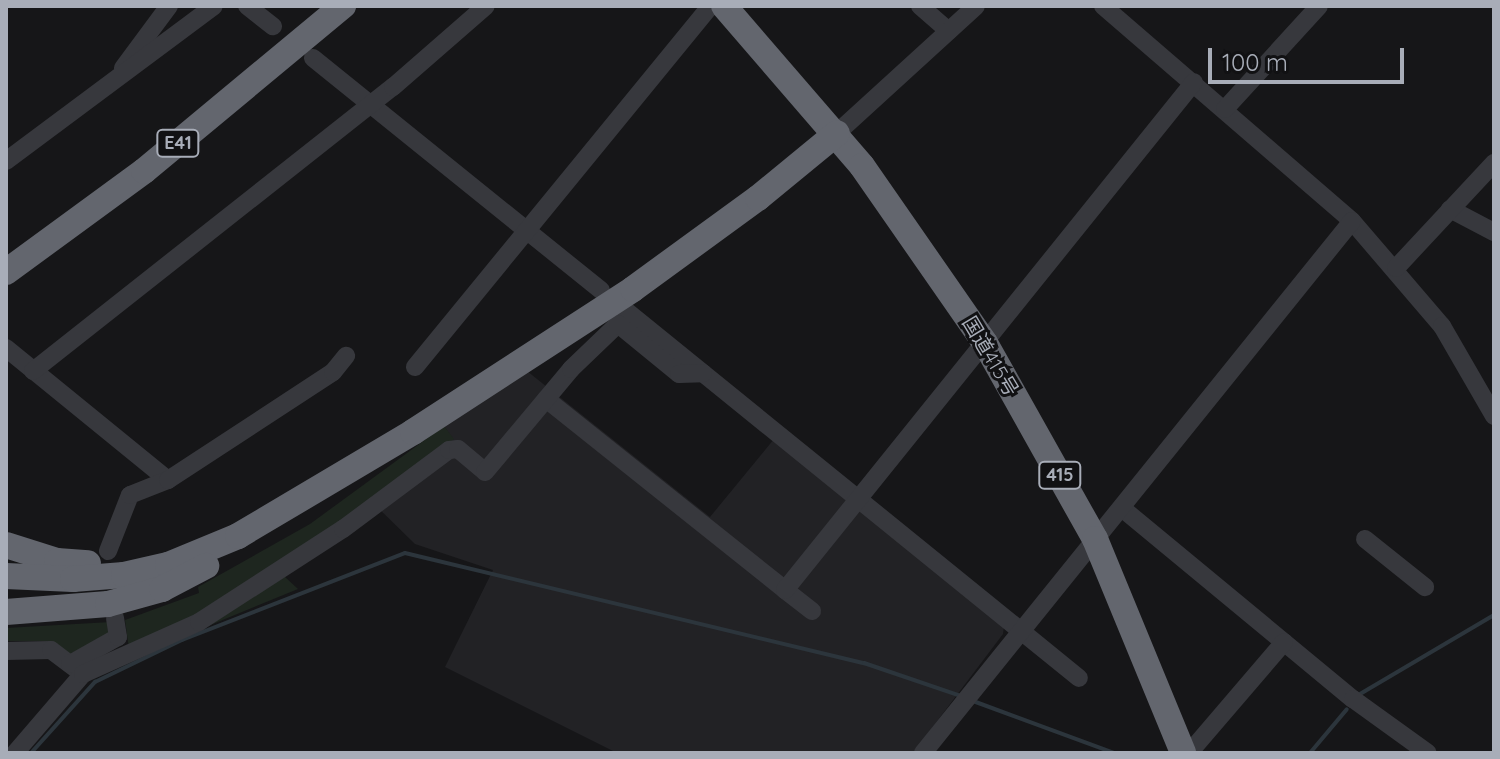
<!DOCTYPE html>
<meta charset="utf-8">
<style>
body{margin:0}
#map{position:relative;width:1500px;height:759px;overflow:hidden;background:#161618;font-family:Quicksand,"Noto Sans JP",sans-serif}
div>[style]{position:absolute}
.built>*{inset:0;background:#222225}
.green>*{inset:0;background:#1e261f}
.stream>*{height:4px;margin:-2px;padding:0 2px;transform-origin:2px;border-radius:2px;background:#2c353c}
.minor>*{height:18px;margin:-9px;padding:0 9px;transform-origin:9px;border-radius:9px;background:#37383d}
.highway>*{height:26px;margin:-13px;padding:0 13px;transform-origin:13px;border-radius:13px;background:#63666e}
span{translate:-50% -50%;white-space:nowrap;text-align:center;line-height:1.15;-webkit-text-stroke:6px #111113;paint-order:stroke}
.shield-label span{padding:2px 6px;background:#111113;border:2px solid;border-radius:6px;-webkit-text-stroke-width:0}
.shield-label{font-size:18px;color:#a8adb8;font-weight:700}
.street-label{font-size:20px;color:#a8adb8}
.frame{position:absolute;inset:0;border:8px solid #a8adb8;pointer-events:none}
.scale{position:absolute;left:1208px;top:48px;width:196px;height:36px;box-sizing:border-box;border:4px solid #a8adb8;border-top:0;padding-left:10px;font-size:24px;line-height:28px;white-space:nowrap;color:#a8adb8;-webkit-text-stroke:6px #111113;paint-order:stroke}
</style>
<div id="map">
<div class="built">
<div style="clip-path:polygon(527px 371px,710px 517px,774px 439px,1004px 626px,1003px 634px,913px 753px,617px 753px,445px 667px,493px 570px,415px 544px,372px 502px,453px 439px,444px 426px)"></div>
</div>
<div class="green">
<div style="clip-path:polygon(444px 426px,454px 439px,370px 505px,194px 617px,129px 649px,125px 620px,199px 593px,198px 587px,310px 524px)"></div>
<div style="clip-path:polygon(284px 576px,298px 589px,208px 626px)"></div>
<div style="clip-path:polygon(111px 622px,112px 636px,69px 654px,49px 641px,6px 641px,6px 628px)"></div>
</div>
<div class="stream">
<div style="left:1360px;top:694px;width:156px;rotate:-30.5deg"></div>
<div style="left:973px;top:701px;width:150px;rotate:20.2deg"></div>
<div style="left:31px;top:753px;width:96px;rotate:-48deg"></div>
<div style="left:95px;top:682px;width:97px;rotate:-25.8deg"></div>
<div style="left:182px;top:640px;width:239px;rotate:-21.3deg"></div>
<div style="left:405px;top:553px;width:472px;rotate:13.5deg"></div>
<div style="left:864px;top:663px;width:102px;rotate:18.8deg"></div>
<div style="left:1310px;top:753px;width:57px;rotate:-49.9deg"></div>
</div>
<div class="minor">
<div style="left:247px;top:6px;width:33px;rotate:38deg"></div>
<div style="left:920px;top:6px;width:38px;rotate:41deg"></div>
<div style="left:1103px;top:6px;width:329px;rotate:40.8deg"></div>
<div style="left:1352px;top:221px;width:138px;rotate:49.4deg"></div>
<div style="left:1442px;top:326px;width:104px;rotate:60deg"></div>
<div style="left:313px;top:58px;width:370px;rotate:38.9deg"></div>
<div style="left:123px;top:68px;width:77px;rotate:-53.4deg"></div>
<div style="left:1225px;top:109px;width:139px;rotate:-47.6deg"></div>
<div style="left:837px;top:133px;width:188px;rotate:-42.4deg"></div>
<div style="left:6px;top:161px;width:259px;rotate:-36.7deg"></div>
<div style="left:1450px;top:209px;width:50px;rotate:27.6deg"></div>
<div style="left:1396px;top:268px;width:144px;rotate:-47deg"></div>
<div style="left:619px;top:305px;width:592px;rotate:39.04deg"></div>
<div style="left:6px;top:348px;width:209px;rotate:39.2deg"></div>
<div style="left:415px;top:367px;width:466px;rotate:-50.7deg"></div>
<div style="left:33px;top:371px;width:459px;rotate:-38.3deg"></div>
<div style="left:393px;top:87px;width:123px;rotate:-41.1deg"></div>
<div style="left:546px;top:399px;width:306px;rotate:38.6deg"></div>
<div style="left:1123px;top:509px;width:298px;rotate:39.6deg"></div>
<div style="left:1353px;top:699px;width:92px;rotate:35.8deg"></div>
<div style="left:1365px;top:539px;width:77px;rotate:38.7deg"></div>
<div style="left:108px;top:551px;width:60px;rotate:-68.6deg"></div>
<div style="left:130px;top:495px;width:41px;rotate:-21.5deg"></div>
<div style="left:168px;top:480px;width:197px;rotate:-33.2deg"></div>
<div style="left:333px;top:372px;width:21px;rotate:-51deg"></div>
<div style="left:812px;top:611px;width:34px;rotate:-142deg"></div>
<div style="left:785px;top:590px;width:652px;rotate:-51.16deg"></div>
<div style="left:6px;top:651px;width:45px;rotate:-1.3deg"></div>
<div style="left:51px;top:650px;width:40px;rotate:37deg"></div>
<div style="left:70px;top:664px;width:55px;rotate:-29.4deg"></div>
<div style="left:118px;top:637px;width:19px;rotate:-99deg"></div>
<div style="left:15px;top:753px;width:104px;rotate:-49.3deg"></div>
<div style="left:83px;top:674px;width:127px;rotate:-24.1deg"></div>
<div style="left:199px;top:622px;width:171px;rotate:-32.9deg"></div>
<div style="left:343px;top:529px;width:132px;rotate:-36.7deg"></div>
<div style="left:449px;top:450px;width:9px;rotate:-6deg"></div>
<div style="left:458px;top:449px;width:35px;rotate:40deg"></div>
<div style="left:485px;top:472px;width:134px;rotate:-50.1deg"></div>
<div style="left:571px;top:369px;width:65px;rotate:-43.8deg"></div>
<div style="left:618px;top:324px;width:79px;rotate:39.3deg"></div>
<div style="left:679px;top:374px;width:24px;rotate:-2deg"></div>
<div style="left:923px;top:753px;width:683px;rotate:-51.12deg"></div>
<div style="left:1189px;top:753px;width:146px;rotate:-49.4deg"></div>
</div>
<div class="highway">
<div style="left:724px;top:6px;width:211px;rotate:49.2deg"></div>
<div style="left:862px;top:166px;width:216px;rotate:55.2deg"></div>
<div style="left:985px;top:343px;width:225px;rotate:60.7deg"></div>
<div style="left:1095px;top:539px;width:231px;rotate:67.6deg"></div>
<div style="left:6px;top:272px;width:171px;rotate:-36.2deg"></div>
<div style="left:144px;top:171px;width:259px;rotate:-39.7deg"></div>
<div style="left:6px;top:545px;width:53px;rotate:17.4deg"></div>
<div style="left:57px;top:561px;width:31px;rotate:4deg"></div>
<div style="left:6px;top:576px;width:67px;rotate:2.6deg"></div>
<div style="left:73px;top:579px;width:51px;rotate:-4.5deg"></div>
<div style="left:124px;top:575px;width:45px;rotate:-12.8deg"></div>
<div style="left:168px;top:565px;width:76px;rotate:-22.5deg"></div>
<div style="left:238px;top:536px;width:204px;rotate:-30.7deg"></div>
<div style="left:413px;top:432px;width:262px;rotate:-33deg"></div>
<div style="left:633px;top:289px;width:155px;rotate:-36.1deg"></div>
<div style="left:758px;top:198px;width:102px;rotate:-39.4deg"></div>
<div style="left:6px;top:612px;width:102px;rotate:-4.5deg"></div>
<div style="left:108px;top:604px;width:56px;rotate:-15.5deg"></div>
<div style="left:162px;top:589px;width:50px;rotate:-27.6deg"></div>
</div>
<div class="shield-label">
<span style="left:178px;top:143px">E41</span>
<span style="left:1060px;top:475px">415</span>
</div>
<div class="street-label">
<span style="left:991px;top:356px;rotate:59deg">国道415号</span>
</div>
<div class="frame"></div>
<div class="scale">100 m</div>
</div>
